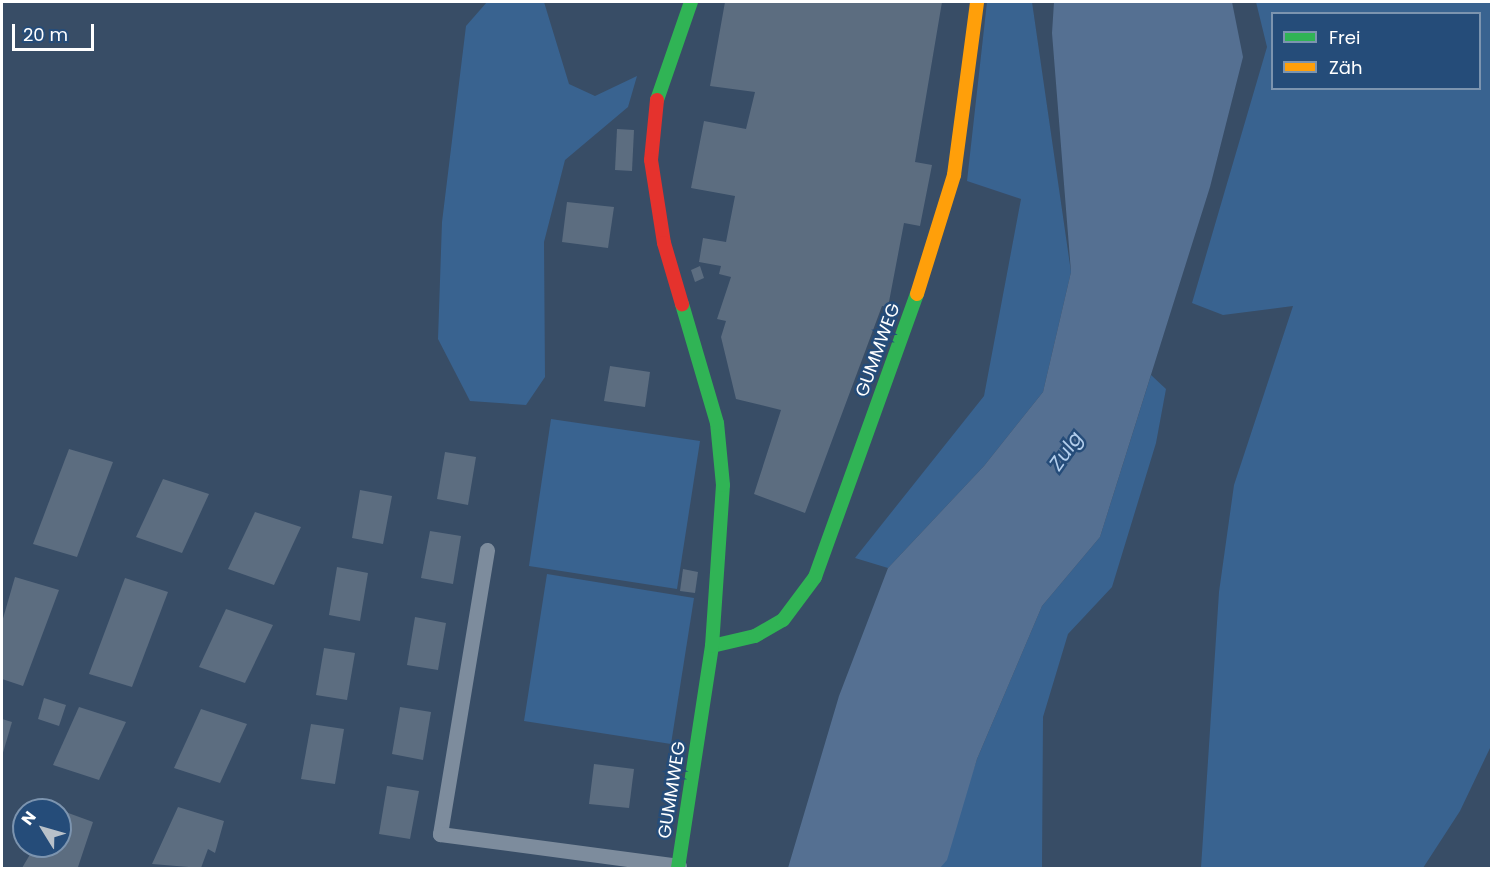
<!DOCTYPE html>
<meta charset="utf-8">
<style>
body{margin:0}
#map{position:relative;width:1493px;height:870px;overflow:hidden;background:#384d66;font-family:Poppins,sans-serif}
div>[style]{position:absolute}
.green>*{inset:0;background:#396390}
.water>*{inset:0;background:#557092}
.building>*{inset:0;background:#5c6d80}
.lane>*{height:15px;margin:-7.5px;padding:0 7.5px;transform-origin:7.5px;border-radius:7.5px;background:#7d8c9d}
.fast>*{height:14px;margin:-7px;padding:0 7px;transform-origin:7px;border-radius:7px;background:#30b455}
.slow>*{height:14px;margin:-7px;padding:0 7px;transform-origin:7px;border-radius:7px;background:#ff9f0a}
.jam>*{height:14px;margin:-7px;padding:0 7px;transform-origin:7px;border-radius:7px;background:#e5322d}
span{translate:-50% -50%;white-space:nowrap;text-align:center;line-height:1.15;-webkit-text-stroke:5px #254c79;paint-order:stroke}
.street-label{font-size:18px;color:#fff}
.water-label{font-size:20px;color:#b3ceec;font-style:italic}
.frame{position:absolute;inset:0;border:3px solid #fff;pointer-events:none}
.legend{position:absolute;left:1271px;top:12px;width:210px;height:78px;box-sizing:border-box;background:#254c79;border:2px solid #7c94af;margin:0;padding:8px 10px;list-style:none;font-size:18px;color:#fff}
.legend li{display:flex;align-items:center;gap:12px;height:30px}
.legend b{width:30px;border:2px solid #7c94af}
.north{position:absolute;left:12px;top:798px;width:60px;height:60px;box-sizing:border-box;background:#254c79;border:2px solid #7c94af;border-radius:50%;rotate:307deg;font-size:16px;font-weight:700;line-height:24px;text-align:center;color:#fff}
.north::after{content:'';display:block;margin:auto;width:21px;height:27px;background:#b9c1c9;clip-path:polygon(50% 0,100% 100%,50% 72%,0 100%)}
.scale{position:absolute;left:12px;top:24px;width:82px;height:27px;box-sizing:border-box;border:3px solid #fff;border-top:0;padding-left:8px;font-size:18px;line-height:21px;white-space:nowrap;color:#fff;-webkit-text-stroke:4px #254c79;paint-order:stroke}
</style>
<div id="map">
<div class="green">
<div style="clip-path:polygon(487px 2px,544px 2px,569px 84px,595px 96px,637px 76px,628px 107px,565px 160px,544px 242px,545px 377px,526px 405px,470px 401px,438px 339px,442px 222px,466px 26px)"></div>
<div style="clip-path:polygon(987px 2px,1032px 2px,1071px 272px,1043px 392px,984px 466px,888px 568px,855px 558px,984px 396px,1021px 199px,967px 181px)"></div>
<div style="clip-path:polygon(evenodd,1256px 2px,1491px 2px,1491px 746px,1460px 811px,1423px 868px,1201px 868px,1219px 592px,1234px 485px,1293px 306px,1223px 315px,1192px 303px,1267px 47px,1256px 2px,1272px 14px,1480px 14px,1480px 88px,1272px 88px,1272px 14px)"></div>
<div style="clip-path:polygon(1151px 375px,1166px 389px,1156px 443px,1112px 587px,1068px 634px,1043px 717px,1042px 868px,940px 868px,977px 759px,1042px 606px,1100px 537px)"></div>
<div style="clip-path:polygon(551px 419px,700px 441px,677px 589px,529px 566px)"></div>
<div style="clip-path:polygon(547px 574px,694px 598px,671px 744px,524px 721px)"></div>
</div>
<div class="water">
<div style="clip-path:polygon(1054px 2px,1232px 2px,1243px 57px,1210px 187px,1100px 537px,1042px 606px,977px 759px,947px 860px,940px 868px,788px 868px,839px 696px,888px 568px,984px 466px,1043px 392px,1071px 272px,1052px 33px)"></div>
</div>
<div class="building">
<div style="clip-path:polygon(725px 2px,942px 2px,915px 162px,932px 165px,920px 226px,904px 223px,888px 307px,882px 306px,805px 513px,754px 494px,781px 410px,736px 399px,721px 337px,726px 321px,717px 319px,731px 277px,719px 274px,721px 266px,699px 262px,703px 238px,726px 242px,735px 196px,691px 188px,704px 121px,746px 129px,755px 92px,710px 86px)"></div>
<div style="clip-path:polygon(617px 129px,634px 130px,632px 171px,615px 170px)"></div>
<div style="clip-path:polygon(567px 202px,614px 207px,608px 248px,562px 242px)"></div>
<div style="clip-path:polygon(700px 266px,704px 278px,695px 282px,691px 270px)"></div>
<div style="clip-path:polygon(610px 366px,650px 372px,645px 407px,604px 401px)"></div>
<div style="clip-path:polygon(69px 449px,113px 462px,77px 557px,33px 544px)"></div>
<div style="clip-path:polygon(445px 452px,476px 457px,468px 505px,437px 499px)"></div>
<div style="clip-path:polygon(163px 479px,209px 494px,182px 553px,136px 537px)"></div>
<div style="clip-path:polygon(360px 490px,392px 496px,383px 544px,352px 538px)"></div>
<div style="clip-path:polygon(255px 512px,301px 527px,274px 585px,228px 569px)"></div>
<div style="clip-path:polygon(430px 531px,461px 536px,453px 584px,421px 578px)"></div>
<div style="clip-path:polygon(337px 567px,368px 573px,360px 621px,329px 615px)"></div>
<div style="clip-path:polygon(683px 569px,698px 572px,695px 593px,680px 591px)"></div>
<div style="clip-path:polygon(15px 577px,59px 590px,23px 686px,2px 679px,2px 622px)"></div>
<div style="clip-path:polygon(125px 578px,168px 592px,132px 687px,89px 674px)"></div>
<div style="clip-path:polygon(226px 609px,273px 625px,245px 683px,199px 667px)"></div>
<div style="clip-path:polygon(415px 617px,446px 623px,438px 670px,407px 665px)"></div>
<div style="clip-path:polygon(324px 648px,355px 653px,347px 700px,316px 695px)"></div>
<div style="clip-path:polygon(44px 698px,66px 705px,59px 726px,38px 719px)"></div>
<div style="clip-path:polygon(79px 707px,126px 722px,99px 780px,53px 765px)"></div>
<div style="clip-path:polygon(400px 707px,431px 712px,423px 760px,392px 754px)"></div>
<div style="clip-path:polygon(201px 709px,247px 724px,220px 783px,174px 768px)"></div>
<div style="clip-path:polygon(2px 719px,12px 722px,2px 756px)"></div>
<div style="clip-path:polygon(311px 724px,344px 729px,335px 784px,301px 779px)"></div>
<div style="clip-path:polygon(594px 764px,634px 769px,629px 808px,589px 804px)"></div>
<div style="clip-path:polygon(387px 786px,419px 791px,410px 839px,379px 834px)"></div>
<div style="clip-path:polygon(178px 807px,224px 821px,215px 853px,208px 849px,201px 868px,152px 864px)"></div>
<div style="clip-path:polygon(60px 810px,93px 822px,78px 867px,22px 868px,35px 846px,60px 846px)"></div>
</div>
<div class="lane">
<div style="left:487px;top:550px;width:288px;rotate:99.4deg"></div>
<div style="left:440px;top:834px;width:241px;rotate:7.6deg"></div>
</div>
<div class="fast">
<div style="left:657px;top:100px;width:104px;rotate:-70.9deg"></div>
<div style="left:712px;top:646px;width:44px;rotate:-13.1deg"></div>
<div style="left:755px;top:636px;width:32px;rotate:-30deg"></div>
<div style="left:783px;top:620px;width:54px;rotate:-53.3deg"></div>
<div style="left:815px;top:577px;width:301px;rotate:-70.2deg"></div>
<div style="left:678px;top:868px;width:225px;rotate:-81.3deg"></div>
<div style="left:712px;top:646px;width:161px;rotate:-86.1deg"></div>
<div style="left:723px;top:485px;width:62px;rotate:-95.5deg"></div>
<div style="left:717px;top:423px;width:124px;rotate:-106.4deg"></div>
</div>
<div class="slow">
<div style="left:917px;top:294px;width:125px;rotate:-72.7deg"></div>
<div style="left:954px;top:175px;width:175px;rotate:-82.4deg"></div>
</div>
<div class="jam">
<div style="left:657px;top:100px;width:60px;rotate:95.7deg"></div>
<div style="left:651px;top:160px;width:84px;rotate:81.1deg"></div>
<div style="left:664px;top:243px;width:64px;rotate:73.6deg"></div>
</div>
<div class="street-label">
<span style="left:878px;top:350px;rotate:-70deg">GUMMWEG</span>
<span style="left:672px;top:790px;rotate:-81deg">GUMMWEG</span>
</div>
<div class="water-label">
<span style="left:1066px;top:451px;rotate:-55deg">Zulg</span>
</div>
<div class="frame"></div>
<ul class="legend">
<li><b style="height:8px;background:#30b455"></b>Frei</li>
<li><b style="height:8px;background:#ff9f0a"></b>Zäh</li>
</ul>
<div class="north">N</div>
<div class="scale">20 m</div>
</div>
